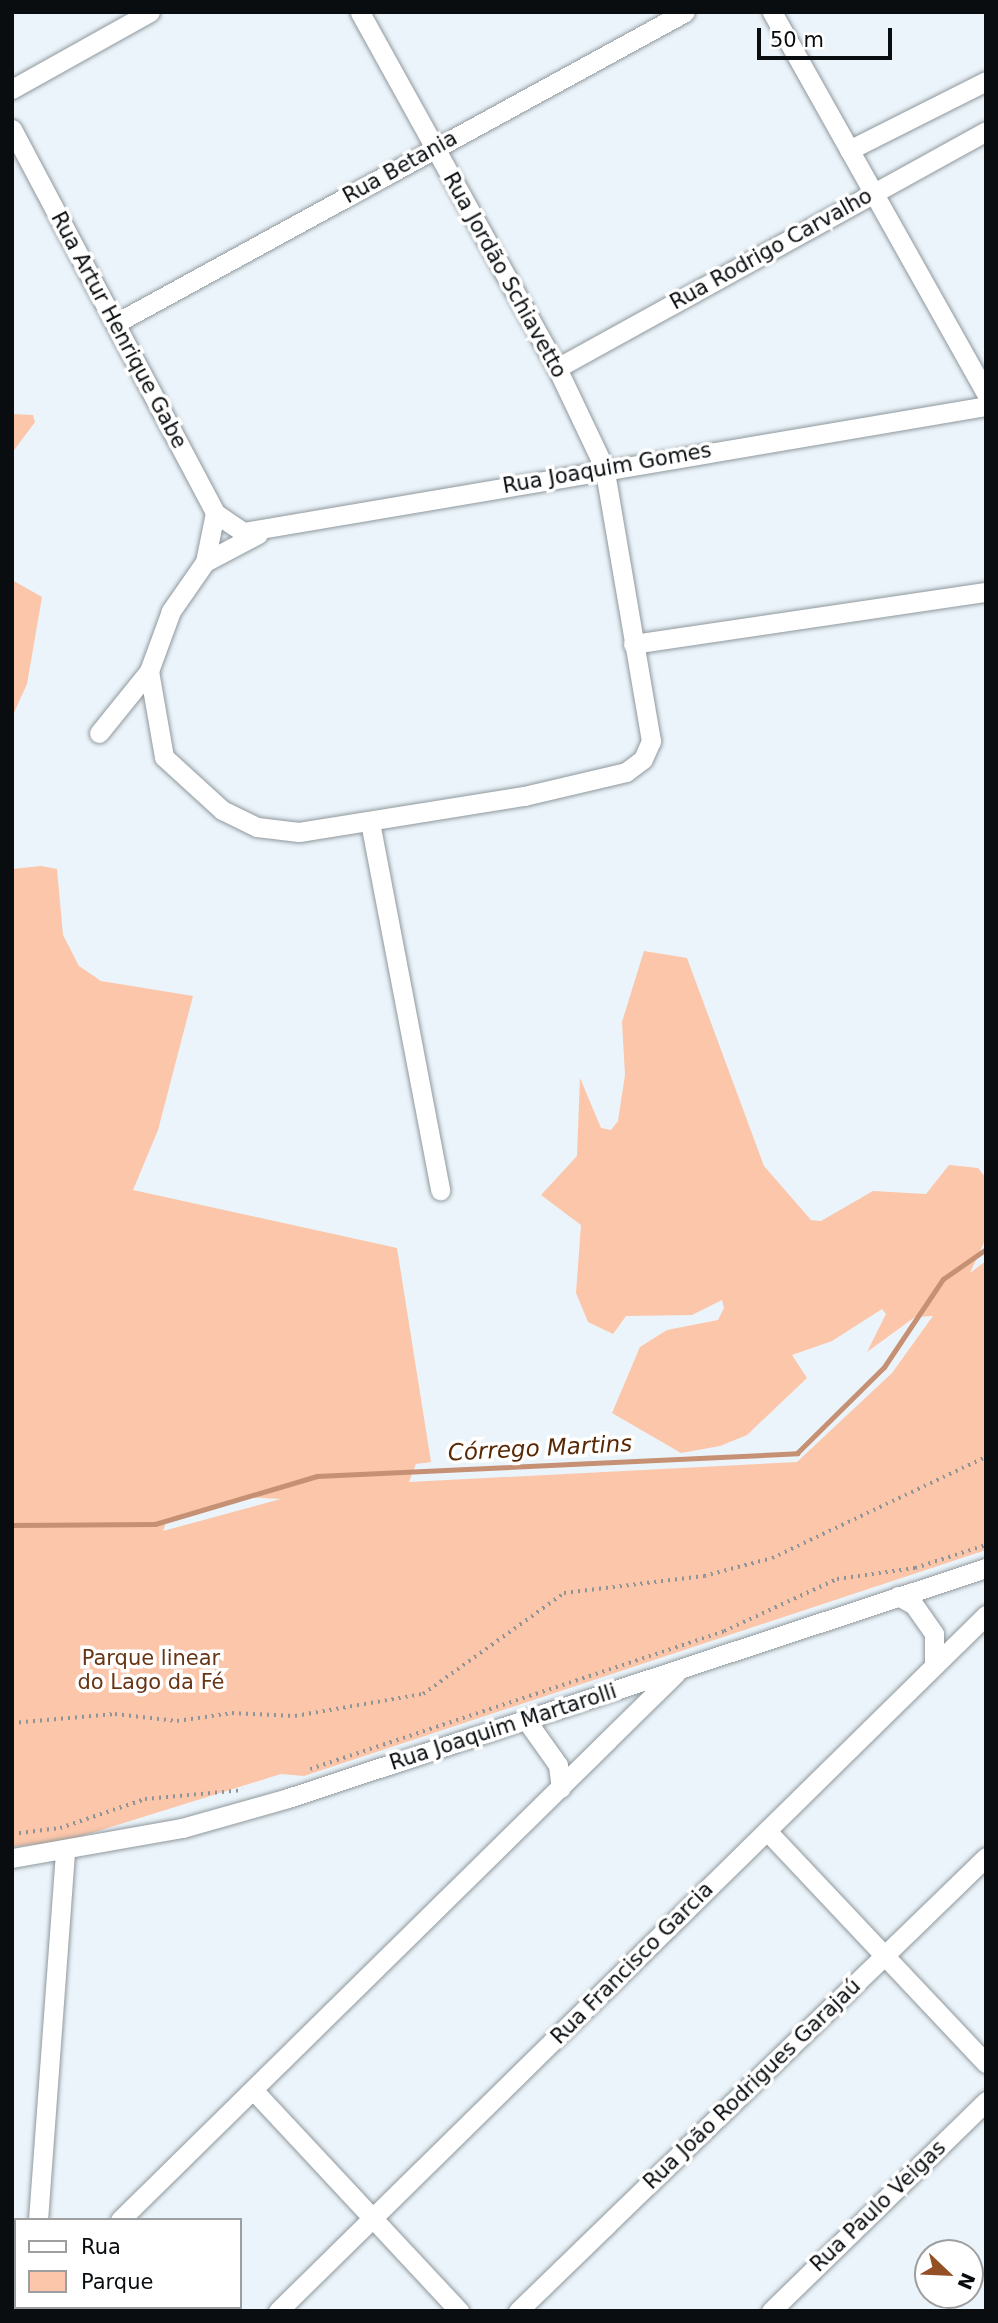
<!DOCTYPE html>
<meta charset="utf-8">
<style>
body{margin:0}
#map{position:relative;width:998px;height:2323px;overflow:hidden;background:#ebf4fa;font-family:"DejaVu Sans",sans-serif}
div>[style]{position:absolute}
.green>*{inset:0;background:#fbc6a9}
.stream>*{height:5px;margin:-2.5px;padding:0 2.5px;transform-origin:2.5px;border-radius:2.5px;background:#c59074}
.path>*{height:3.5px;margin-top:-1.75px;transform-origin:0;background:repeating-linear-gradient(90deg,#8e9498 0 2px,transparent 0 7px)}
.roads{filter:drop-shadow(0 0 2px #8f989d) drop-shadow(0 0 2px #8f989d)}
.minor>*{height:19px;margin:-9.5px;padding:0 9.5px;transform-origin:9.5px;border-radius:9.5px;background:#fff}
span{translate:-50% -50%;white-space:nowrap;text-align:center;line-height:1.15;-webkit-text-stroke:7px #fff;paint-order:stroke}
.street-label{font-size:21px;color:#0a0d0f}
.park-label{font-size:21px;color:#683515}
.water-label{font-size:23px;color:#582704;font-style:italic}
.frame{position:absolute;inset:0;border:14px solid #0a0d0f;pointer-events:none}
.legend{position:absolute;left:14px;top:2218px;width:228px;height:91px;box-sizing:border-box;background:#fff;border:2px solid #9d9e9f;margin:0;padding:9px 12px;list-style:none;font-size:21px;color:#0a0d0f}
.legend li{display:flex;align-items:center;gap:14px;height:35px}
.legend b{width:35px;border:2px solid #9d9e9f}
.north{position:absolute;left:914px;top:2239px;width:70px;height:70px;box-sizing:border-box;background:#fff;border:2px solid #9d9e9f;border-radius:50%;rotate:113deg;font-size:19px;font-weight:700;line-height:28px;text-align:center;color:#0a0d0f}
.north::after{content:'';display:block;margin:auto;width:24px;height:32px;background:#944f24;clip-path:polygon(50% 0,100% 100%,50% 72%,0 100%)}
.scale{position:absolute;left:757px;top:28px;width:135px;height:32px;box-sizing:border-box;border:4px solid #0a0d0f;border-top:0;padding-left:9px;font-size:21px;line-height:24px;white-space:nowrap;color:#0a0d0f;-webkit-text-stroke:5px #fff;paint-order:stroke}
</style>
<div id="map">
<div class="green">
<div style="clip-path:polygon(12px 414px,33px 415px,35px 422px,12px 453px)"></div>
<div style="clip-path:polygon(12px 580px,42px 597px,27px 684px,12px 717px)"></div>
<div style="clip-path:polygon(evenodd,41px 866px,57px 869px,63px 935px,79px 966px,101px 981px,193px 996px,158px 1130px,133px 1190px,397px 1248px,431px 1462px,416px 1464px,409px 1482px,797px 1462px,892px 1373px,933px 1316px,915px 1317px,867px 1352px,886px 1314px,882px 1309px,832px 1341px,792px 1355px,807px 1378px,747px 1435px,720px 1446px,681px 1453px,612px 1413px,640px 1347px,667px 1330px,718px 1320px,724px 1308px,722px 1300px,692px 1315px,626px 1316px,613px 1334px,588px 1322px,576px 1293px,581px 1225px,541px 1195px,577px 1156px,580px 1078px,601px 1128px,611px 1130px,618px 1121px,625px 1075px,622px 1022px,644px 951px,687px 958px,764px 1166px,811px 1220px,821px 1221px,873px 1191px,926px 1194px,949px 1165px,978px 1168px,986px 1178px,986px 1238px,970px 1273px,986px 1261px,986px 1550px,304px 1776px,281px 1774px,66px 1841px,12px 1847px,12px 869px,41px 866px,245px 1497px,281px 1499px,163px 1531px,167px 1520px,245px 1497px)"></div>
</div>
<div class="stream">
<div style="left:12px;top:1525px;width:143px;rotate:-0.4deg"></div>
<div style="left:155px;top:1524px;width:169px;rotate:-16.5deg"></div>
<div style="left:317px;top:1476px;width:481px;rotate:-2.7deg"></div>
<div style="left:797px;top:1453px;width:122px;rotate:-44.7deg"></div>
<div style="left:884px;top:1367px;width:106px;rotate:-56.2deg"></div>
<div style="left:943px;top:1279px;width:52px;rotate:-34.9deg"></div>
</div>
<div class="path">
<div style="left:12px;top:1723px;width:103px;rotate:-5deg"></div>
<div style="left:115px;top:1714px;width:62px;rotate:6.4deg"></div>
<div style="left:177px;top:1721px;width:56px;rotate:-8.3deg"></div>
<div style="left:232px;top:1713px;width:63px;rotate:2.7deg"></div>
<div style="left:295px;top:1716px;width:130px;rotate:-9.8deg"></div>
<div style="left:423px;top:1694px;width:173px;rotate:-35.6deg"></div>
<div style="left:564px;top:1593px;width:141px;rotate:-6.9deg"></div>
<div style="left:704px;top:1576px;width:70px;rotate:-14.8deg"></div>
<div style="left:772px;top:1558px;width:237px;rotate:-25.3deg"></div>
<div style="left:310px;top:1769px;width:436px;rotate:-18.4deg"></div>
<div style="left:724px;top:1631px;width:124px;rotate:-24.7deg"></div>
<div style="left:837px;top:1579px;width:79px;rotate:-8deg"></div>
<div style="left:915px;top:1568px;width:75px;rotate:-17.9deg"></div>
<div style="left:12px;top:1834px;width:48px;rotate:-7.1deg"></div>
<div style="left:60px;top:1828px;width:90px;rotate:-18.8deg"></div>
<div style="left:145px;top:1799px;width:98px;rotate:-5.2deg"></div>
</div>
<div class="roads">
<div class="minor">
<div style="left:772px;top:12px;width:437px;rotate:60.7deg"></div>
<div style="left:12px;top:89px;width:158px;rotate:-29.2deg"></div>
<div style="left:12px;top:129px;width:434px;rotate:62.1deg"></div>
<div style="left:215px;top:513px;width:34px;rotate:34deg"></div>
<div style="left:243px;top:532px;width:754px;rotate:-9.62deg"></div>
<div style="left:849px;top:150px;width:153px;rotate:-26.7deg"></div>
<div style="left:116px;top:323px;width:648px;rotate:-28.66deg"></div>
<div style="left:557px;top:368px;width:490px;rotate:-28.9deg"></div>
<div style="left:258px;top:534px;width:60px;rotate:152.2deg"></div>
<div style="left:205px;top:562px;width:60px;rotate:124.8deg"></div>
<div style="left:171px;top:611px;width:64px;rotate:110.1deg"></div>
<div style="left:149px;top:671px;width:87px;rotate:80.1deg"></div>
<div style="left:164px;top:757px;width:79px;rotate:42.4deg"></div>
<div style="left:222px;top:810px;width:39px;rotate:26deg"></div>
<div style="left:257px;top:827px;width:42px;rotate:6.8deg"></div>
<div style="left:299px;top:832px;width:228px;rotate:-9.1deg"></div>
<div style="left:524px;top:796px;width:105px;rotate:-13.2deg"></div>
<div style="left:626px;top:772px;width:21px;rotate:-37deg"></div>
<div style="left:643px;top:759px;width:20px;rotate:-66deg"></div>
<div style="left:651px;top:741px;width:278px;rotate:-99.7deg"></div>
<div style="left:604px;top:467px;width:110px;rotate:-115.4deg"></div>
<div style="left:557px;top:368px;width:407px;rotate:-119deg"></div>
<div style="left:205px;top:562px;width:50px;rotate:-78.5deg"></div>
<div style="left:633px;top:644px;width:357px;rotate:-8.4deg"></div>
<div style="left:99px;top:733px;width:80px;rotate:-51.1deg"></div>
<div style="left:370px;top:822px;width:375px;rotate:79.2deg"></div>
<div style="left:898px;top:1596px;width:18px;rotate:29deg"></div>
<div style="left:914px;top:1605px;width:35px;rotate:55deg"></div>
<div style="left:934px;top:1634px;width:29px;rotate:90deg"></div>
<div style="left:526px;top:1720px;width:55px;rotate:54.6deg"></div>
<div style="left:558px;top:1765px;width:23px;rotate:83deg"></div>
<div style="left:767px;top:1831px;width:319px;rotate:46.7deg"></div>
<div style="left:12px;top:1858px;width:173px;rotate:-10deg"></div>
<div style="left:182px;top:1828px;width:110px;rotate:-15.8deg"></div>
<div style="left:288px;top:1798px;width:735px;rotate:-18.24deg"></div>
<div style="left:256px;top:2093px;width:298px;rotate:47deg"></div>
<div style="left:38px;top:2220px;width:369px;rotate:-85.8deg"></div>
<div style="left:120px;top:2220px;width:780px;rotate:-44.53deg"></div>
<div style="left:12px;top:2302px;width:4px"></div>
<div style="left:31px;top:2311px;width:4px;rotate:-90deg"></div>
<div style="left:278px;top:2311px;width:993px;rotate:-44.51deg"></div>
<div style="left:518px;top:2311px;width:652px;rotate:-44.13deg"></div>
<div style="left:771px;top:2311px;width:301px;rotate:-44.3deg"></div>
</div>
</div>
<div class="street-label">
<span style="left:400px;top:167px;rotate:-29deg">Rua Betania</span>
<span style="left:771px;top:249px;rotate:-29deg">Rua Rodrigo Carvalho</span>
<span style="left:505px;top:275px;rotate:61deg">Rua Jordão Schiavetto</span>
<span style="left:119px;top:330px;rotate:62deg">Rua Artur Henrique Gabe</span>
<span style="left:607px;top:468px;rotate:-10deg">Rua Joaquim Gomes</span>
<span style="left:503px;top:1727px;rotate:-18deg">Rua Joaquim Martarolli</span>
<span style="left:632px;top:1963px;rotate:-45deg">Rua Francisco Garcia</span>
<span style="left:752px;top:2084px;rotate:-44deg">Rua João Rodrigues Garajaú</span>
<span style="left:878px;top:2206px;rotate:-44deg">Rua Paulo Veigas</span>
</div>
<div class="park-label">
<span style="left:151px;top:1670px">Parque linear<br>do Lago da Fé</span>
</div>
<div class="water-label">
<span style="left:540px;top:1448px;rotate:-3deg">Córrego Martins</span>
</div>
<div class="frame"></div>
<ul class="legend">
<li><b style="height:9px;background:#fff"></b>Rua</li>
<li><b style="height:19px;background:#fbc6a9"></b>Parque</li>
</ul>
<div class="north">N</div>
<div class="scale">50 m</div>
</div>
